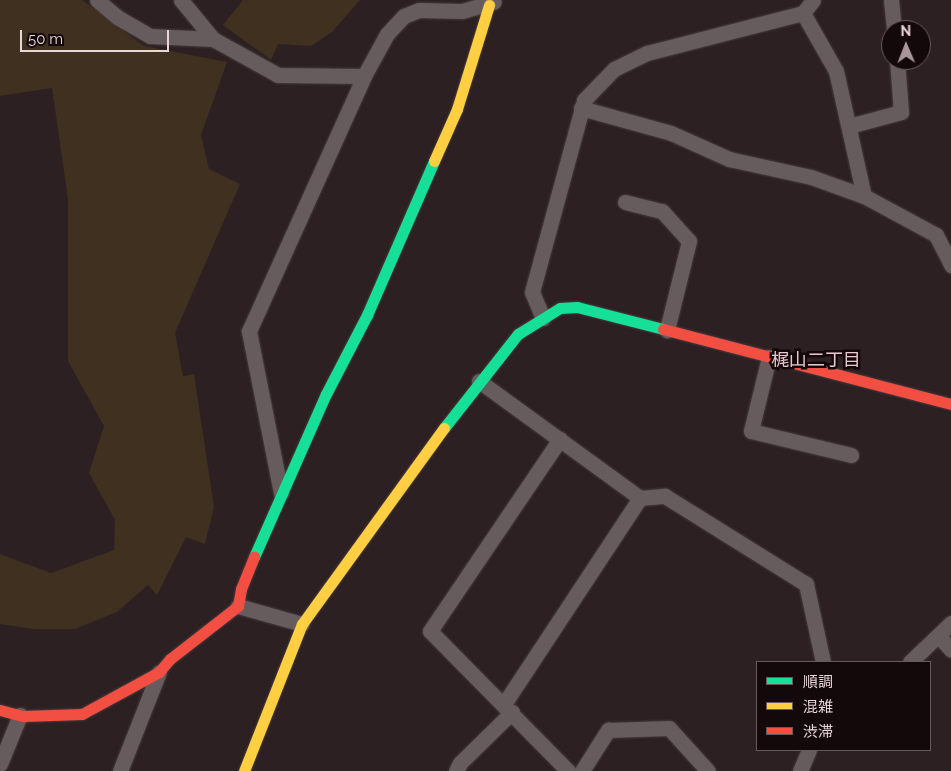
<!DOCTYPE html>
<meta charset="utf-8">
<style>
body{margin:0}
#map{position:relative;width:951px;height:771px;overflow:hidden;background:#2d2022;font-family:Raleway,"Noto Sans JP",sans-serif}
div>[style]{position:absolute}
.green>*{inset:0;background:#3f301f}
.roads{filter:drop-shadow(0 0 1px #463b3d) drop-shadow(0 0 1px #463b3d)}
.street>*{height:15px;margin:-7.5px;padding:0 7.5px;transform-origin:7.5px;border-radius:7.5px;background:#665c5e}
.fast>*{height:11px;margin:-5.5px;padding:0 5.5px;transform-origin:5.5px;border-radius:5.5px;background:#16e098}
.slow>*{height:11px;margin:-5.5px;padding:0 5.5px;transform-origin:5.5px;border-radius:5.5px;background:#ffcf43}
.jam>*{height:11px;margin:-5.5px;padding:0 5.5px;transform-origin:5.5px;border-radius:5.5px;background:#f24e42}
span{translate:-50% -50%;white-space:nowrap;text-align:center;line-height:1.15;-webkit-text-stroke:5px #13080a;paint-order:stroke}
.neighbourhood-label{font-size:18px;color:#e9c6cc}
.legend{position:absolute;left:756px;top:661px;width:175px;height:90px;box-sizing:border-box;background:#13080a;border:1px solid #685a5d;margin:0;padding:6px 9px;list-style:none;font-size:15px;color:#e8d6d9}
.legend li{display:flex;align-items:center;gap:10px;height:25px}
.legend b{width:25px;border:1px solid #685a5d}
.north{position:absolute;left:881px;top:20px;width:50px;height:50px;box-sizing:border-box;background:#13080a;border:1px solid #685a5d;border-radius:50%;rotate:359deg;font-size:14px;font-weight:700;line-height:20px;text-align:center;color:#e8d6d9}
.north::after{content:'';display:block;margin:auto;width:18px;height:22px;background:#a79699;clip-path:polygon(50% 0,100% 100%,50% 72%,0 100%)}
.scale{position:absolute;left:20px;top:30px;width:149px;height:22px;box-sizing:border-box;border:2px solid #e8d6d9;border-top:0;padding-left:6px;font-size:15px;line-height:18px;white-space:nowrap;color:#e8d6d9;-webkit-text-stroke:4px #13080a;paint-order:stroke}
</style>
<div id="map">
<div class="green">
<div style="clip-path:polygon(0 0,82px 0,144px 46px,227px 62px,201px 135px,209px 169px,240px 184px,175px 333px,183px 376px,194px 374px,214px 507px,205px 544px,186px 537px,157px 595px,148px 585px,117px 612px,75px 629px,33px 629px,0 624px,0 554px,51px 573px,114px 550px,115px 520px,89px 473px,104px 426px,68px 361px,68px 199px,52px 88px,0 96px)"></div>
<div style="clip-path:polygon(243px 0,360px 0,332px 32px,311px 46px,278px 44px,271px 60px,223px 25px)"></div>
</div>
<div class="roads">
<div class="street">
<div style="left:97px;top:0;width:26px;rotate:40deg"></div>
<div style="left:117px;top:17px;width:38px;rotate:30deg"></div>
<div style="left:150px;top:36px;width:63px;rotate:2.7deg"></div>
<div style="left:213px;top:39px;width:74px;rotate:29deg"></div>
<div style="left:278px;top:75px;width:86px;rotate:0.7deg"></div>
<div style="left:181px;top:0;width:50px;rotate:50.6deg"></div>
<div style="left:891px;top:0;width:30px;rotate:84deg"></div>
<div style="left:803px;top:13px;width:67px;rotate:60.4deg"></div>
<div style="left:836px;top:71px;width:128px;rotate:77.4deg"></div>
<div style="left:864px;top:196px;width:82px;rotate:28.4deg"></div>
<div style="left:936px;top:235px;width:34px;rotate:63deg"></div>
<div style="left:581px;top:108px;width:93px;rotate:15.5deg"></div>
<div style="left:671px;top:133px;width:64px;rotate:24.1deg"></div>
<div style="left:729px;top:159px;width:84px;rotate:12.4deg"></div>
<div style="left:811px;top:177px;width:56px;rotate:19.7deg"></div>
<div style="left:849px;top:126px;width:54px;rotate:-15.1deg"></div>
<div style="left:901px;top:112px;width:52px;rotate:-94.4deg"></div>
<div style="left:625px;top:202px;width:38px;rotate:14deg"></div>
<div style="left:662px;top:211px;width:40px;rotate:48deg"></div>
<div style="left:689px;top:241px;width:92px;rotate:103.9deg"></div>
<div style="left:543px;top:318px;width:28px;rotate:-113deg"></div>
<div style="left:532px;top:292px;width:199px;rotate:-74.8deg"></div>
<div style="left:584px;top:100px;width:43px;rotate:-45.9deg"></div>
<div style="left:614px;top:69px;width:37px;rotate:-26deg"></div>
<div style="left:647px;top:53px;width:161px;rotate:-14.4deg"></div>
<div style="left:803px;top:13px;width:16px;rotate:-52deg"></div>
<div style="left:769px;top:357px;width:76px;rotate:103.7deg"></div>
<div style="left:751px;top:431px;width:103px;rotate:13.5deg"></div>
<div style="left:479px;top:381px;width:199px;rotate:36deg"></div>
<div style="left:640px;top:498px;width:25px;rotate:-5deg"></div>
<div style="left:665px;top:496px;width:166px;rotate:32deg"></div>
<div style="left:806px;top:584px;width:80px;rotate:77.7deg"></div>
<div style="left:560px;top:439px;width:232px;rotate:124.1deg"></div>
<div style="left:430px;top:631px;width:197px;rotate:45.4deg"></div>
<div style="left:281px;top:493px;width:165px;rotate:-101.2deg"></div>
<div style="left:249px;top:331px;width:280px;rotate:-65.7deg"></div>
<div style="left:364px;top:76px;width:48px;rotate:-61.3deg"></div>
<div style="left:387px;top:34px;width:25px;rotate:-47deg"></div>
<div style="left:404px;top:16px;width:16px;rotate:-22deg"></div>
<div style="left:419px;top:10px;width:43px;rotate:1.3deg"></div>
<div style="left:462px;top:11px;width:33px;rotate:-16deg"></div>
<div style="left:238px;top:606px;width:66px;rotate:15.7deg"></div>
<div style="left:939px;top:636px;width:18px;rotate:49deg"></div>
<div style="left:910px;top:662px;width:57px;rotate:-43.6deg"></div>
<div style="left:504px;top:704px;width:247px;rotate:-56.6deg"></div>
<div style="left:0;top:764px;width:53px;rotate:-67.8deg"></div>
<div style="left:120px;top:771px;width:106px;rotate:-68.5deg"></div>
<div style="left:456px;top:771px;width:9px;rotate:-63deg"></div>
<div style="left:460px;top:763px;width:73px;rotate:-44.4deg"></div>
<div style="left:582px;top:771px;width:49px;rotate:-57.6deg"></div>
<div style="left:608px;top:730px;width:61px;rotate:-1.9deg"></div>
<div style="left:669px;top:728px;width:58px;rotate:47.8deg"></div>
<div style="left:800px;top:771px;width:23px;rotate:-67deg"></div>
</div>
<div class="fast">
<div style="left:444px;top:428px;width:120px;rotate:-51.8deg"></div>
<div style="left:518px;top:334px;width:49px;rotate:-31.8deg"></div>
<div style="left:560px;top:308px;width:17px;rotate:-3deg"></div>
<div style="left:577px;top:307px;width:89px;rotate:14.3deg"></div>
<div style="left:254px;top:557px;width:178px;rotate:-66.2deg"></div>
<div style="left:326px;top:394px;width:89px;rotate:-62.6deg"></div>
<div style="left:367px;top:315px;width:168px;rotate:-66.5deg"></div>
</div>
<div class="slow">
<div style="left:434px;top:161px;width:57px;rotate:-66.1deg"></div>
<div style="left:457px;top:109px;width:109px;rotate:-72.9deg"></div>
<div style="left:244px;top:771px;width:158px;rotate:-68.5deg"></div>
<div style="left:302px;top:624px;width:242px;rotate:-54.1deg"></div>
</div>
<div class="jam">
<div style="left:663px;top:329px;width:298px;rotate:14.6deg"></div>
<div style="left:0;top:710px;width:24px;rotate:15deg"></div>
<div style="left:23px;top:716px;width:59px;rotate:-1.9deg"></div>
<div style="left:82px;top:714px;width:88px;rotate:-28.6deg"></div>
<div style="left:159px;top:672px;width:17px;rotate:-50deg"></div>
<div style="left:170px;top:659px;width:86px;rotate:-37.9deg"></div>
<div style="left:238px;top:606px;width:17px;rotate:-80deg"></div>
<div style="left:241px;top:589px;width:35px;rotate:-68deg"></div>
</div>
</div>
<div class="neighbourhood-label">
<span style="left:816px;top:360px">梶山二丁目</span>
</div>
<ul class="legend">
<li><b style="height:6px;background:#16e098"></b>順調</li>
<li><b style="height:6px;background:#ffcf43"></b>混雑</li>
<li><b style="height:6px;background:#f24e42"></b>渋滞</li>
</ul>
<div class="north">N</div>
<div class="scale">50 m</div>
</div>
